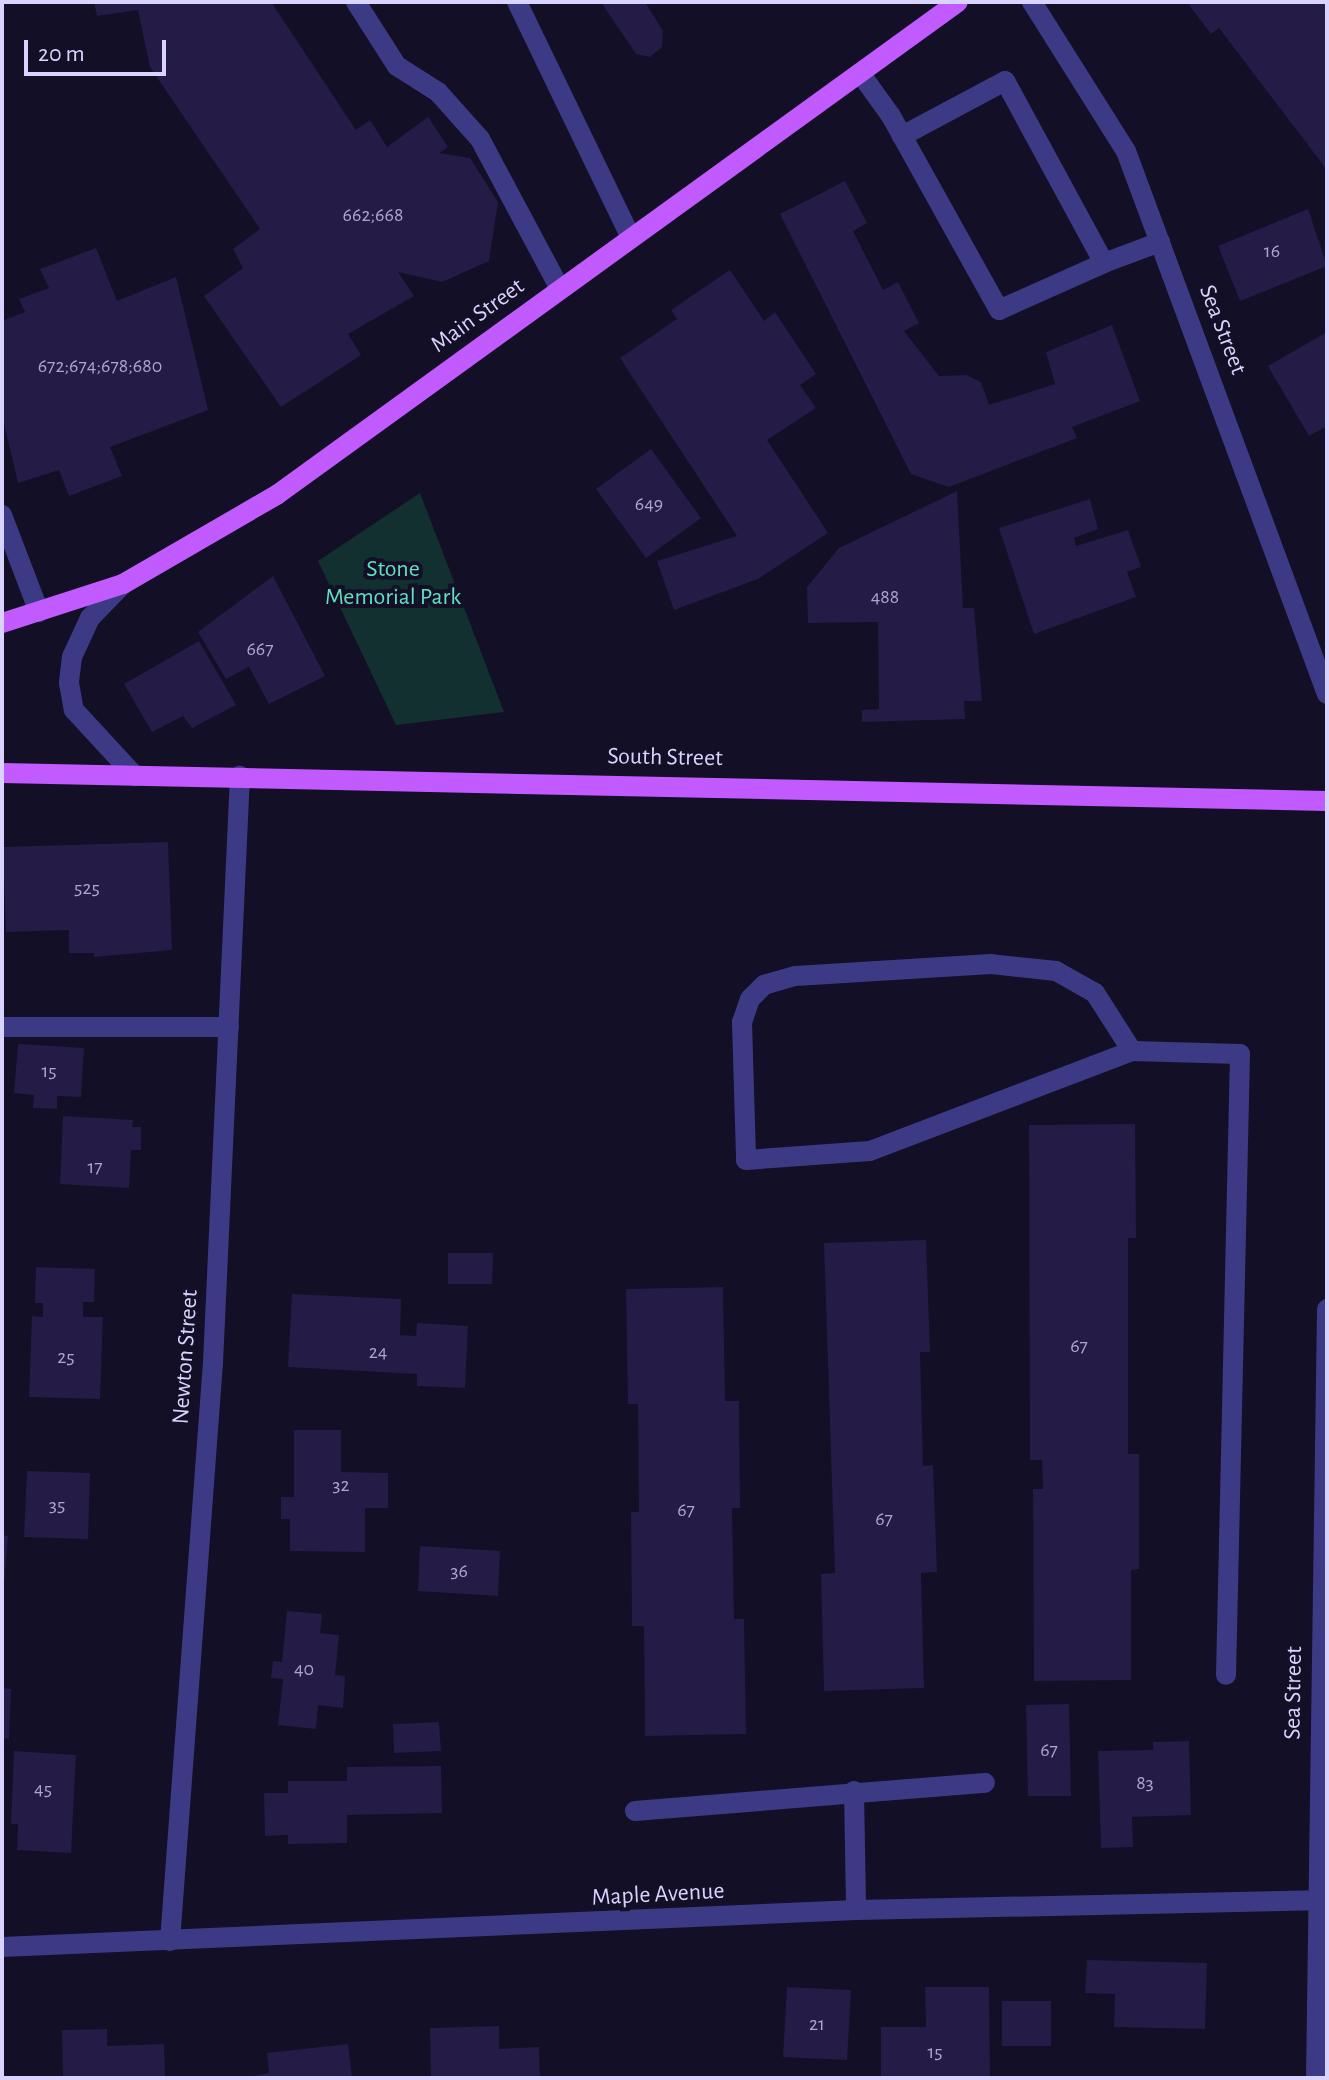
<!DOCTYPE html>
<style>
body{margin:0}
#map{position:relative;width:1329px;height:2080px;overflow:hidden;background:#130f26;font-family:"Alegreya Sans",sans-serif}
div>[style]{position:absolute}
.green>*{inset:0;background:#12302f}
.building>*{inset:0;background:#241b47}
.minor>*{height:20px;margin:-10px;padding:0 10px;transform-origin:10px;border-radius:10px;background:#3d3a85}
.major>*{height:20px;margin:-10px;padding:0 10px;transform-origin:10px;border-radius:10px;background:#c25bff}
span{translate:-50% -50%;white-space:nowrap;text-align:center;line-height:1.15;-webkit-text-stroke:8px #130f26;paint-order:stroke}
.number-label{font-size:20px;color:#aca6d1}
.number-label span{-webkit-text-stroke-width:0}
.street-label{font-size:24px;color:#d9d4ff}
.park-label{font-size:24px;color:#5fe0c0}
.frame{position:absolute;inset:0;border:4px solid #d9d4ff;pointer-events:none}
.scale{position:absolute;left:24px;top:40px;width:142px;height:36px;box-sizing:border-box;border:4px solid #d9d4ff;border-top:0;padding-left:10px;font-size:24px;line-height:28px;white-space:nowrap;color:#d9d4ff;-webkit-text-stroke:6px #130f26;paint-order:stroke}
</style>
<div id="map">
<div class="green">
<div style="clip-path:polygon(420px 493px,504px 712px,396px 725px,318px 561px)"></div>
</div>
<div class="building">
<div style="clip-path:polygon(94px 2px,271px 2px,356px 130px,370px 120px,387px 147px,428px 117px,448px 147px,439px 153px,470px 158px,498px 202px,489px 261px,442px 282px,398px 272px,414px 296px,348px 334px,361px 355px,281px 407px,204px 296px,243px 268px,233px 249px,260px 229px,150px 67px,138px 10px,97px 16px)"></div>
<div style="clip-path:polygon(601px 2px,645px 2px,663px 31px,662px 47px,650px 57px,636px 54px)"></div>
<div style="clip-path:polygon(1187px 2px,1327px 2px,1327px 170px,1219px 28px,1211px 34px)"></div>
<div style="clip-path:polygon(845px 181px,867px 223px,853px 231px,883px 290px,898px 282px,919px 323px,904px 331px,939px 376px,966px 375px,981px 382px,989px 405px,1055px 384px,1046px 352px,1112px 325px,1140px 401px,1072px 427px,1077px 438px,949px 487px,911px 474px,780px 214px)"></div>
<div style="clip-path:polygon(1308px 209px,1327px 266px,1240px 301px,1218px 246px)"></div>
<div style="clip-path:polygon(96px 248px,117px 301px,176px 277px,208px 410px,110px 447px,122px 476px,69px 496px,59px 470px,18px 483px,2px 415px,2px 321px,25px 312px,19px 299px,49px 288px,40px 269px)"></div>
<div style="clip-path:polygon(730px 270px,764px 321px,775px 312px,816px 374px,800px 385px,816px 408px,767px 440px,828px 533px,758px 579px,674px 610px,657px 561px,737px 536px,620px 358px,677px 319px,671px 310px)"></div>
<div style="clip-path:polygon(1327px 332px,1327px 426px,1309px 436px,1268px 366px)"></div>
<div style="clip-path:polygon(651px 449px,701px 518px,646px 558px,596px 489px)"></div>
<div style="clip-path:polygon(957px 491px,963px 608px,974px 608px,982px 701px,964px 701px,965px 719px,862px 722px,862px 710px,879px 709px,878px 622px,808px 623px,807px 587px,839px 548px)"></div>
<div style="clip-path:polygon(1090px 499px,1098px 529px,1074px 538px,1076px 546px,1128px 530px,1141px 567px,1127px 572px,1136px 597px,1034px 634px,999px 528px)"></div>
<div style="clip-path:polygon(273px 576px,325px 676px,269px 704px,249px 667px,226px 679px,198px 632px)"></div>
<div style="clip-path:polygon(199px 641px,236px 705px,192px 728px,183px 716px,152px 732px,124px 684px)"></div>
<div style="clip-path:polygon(168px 842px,172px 950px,94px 957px,94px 953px,69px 953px,69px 930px,6px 932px,3px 847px)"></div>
<div style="clip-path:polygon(18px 1044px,84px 1048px,81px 1097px,57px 1096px,57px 1109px,33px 1108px,34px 1095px,14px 1093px)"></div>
<div style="clip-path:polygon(63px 1116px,133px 1120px,132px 1127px,141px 1127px,141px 1150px,131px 1150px,129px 1188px,60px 1184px)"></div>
<div style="clip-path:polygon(1135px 1124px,1136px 1238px,1128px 1238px,1128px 1454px,1139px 1454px,1139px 1569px,1131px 1570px,1131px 1680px,1034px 1681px,1033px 1489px,1043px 1489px,1042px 1460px,1030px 1460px,1029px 1125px)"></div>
<div style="clip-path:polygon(926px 1240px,930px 1352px,920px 1352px,923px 1466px,933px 1465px,937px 1572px,921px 1573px,924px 1688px,824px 1691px,821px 1574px,835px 1573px,824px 1243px)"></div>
<div style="clip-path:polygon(448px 1253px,493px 1253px,492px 1284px,448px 1284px)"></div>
<div style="clip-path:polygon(36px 1267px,95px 1269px,94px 1302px,83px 1302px,83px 1317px,103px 1317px,100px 1399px,29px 1397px,32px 1316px,43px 1317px,43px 1303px,35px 1303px)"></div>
<div style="clip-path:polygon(723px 1287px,725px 1401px,739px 1401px,740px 1508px,732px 1508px,734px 1619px,744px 1619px,746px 1734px,645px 1736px,644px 1626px,632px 1626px,631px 1512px,639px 1512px,638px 1404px,628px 1404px,626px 1289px)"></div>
<div style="clip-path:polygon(292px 1294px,401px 1299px,400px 1335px,416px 1336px,417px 1323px,468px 1326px,465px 1388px,417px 1386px,417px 1374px,288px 1367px)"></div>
<div style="clip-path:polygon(294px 1430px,341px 1430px,341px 1472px,388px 1473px,388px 1508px,365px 1508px,365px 1552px,290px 1551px,290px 1519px,281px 1519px,281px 1497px,294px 1497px)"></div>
<div style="clip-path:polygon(27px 1471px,90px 1473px,88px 1539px,24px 1537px)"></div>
<div style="clip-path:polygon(2px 1535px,8px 1536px,4px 1584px,2px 1584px)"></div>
<div style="clip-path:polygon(420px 1546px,500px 1551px,498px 1596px,418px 1591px)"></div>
<div style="clip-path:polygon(287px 1611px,322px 1614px,320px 1633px,339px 1635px,335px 1675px,345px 1676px,343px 1708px,318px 1705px,316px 1729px,278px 1725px,283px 1679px,271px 1678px,273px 1661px,282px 1662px)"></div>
<div style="clip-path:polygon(2px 1688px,11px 1689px,9px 1739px,2px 1738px)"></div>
<div style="clip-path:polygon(1069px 1704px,1071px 1796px,1028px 1796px,1026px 1705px)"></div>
<div style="clip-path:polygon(439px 1722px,441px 1751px,394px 1753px,393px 1724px)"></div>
<div style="clip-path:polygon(1189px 1741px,1191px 1815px,1132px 1817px,1133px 1847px,1101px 1848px,1098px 1751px,1153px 1750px,1153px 1742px)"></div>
<div style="clip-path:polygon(14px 1751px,76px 1755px,71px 1853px,17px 1850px,18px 1824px,11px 1824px)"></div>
<div style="clip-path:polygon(441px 1766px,442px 1813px,347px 1815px,347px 1843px,288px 1844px,288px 1835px,265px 1836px,264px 1793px,288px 1793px,288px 1781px,347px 1781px,347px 1767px)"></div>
<div style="clip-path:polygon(1087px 1960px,1207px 1963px,1205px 2029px,1114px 2027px,1115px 1994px,1085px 1993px)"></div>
<div style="clip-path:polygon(787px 1987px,851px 1990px,847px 2060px,783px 2057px)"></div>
<div style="clip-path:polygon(925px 1987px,989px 1987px,990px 2078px,881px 2078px,881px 2027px,926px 2027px)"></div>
<div style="clip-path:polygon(1002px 2001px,1051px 2001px,1051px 2046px,1002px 2046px)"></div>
<div style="clip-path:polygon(499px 2026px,499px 2049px,539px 2047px,540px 2078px,431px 2078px,430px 2028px)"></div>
<div style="clip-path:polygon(107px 2029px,107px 2046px,164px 2044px,165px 2078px,63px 2078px,62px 2030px)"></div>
<div style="clip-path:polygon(348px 2044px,352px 2078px,243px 2078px,269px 2073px,267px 2053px)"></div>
</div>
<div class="minor">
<div style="left:356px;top:2px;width:76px;rotate:57.4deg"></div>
<div style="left:397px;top:66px;width:49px;rotate:32.4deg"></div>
<div style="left:438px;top:92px;width:63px;rotate:48.2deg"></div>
<div style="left:480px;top:139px;width:170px;rotate:61.9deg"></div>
<div style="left:517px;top:2px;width:262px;rotate:64.2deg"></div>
<div style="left:1032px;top:2px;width:176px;rotate:57.8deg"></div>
<div style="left:1126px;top:151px;width:579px;rotate:69.69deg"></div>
<div style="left:860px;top:73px;width:53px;rotate:54.2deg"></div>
<div style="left:891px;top:116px;width:222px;rotate:60.9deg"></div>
<div style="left:999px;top:310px;width:115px;rotate:-24.1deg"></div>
<div style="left:1104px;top:263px;width:207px;rotate:-118.5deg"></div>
<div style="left:1005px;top:81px;width:117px;rotate:151.9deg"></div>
<div style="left:1104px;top:263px;width:60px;rotate:-20.6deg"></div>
<div style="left:2px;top:515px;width:104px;rotate:69.1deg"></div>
<div style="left:123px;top:584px;width:47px;rotate:134.1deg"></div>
<div style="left:90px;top:618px;width:43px;rotate:114.8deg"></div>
<div style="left:72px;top:657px;width:26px;rotate:97deg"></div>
<div style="left:69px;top:683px;width:27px;rotate:80deg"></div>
<div style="left:74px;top:710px;width:90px;rotate:47.3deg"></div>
<div style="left:2px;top:1027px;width:227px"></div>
<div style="left:1132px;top:1051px;width:69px;rotate:-122.5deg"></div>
<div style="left:1095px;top:993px;width:45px;rotate:-150.6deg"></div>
<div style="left:1056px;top:971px;width:65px;rotate:-173.9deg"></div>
<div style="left:991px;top:964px;width:196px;rotate:176.5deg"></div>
<div style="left:795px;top:976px;width:32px;rotate:164deg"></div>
<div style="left:764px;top:985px;width:20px;rotate:135deg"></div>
<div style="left:750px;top:999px;width:24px;rotate:109deg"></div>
<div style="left:742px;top:1022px;width:138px;rotate:88.3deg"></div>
<div style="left:746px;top:1160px;width:124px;rotate:-4.2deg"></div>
<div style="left:870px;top:1151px;width:280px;rotate:-20.9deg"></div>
<div style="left:1132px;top:1051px;width:108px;rotate:1.6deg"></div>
<div style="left:1240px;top:1054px;width:621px;rotate:91.29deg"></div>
<div style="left:854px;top:1791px;width:119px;rotate:89deg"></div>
<div style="left:635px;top:1811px;width:351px;rotate:-4.6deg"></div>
<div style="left:170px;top:1941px;width:580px;rotate:-85.75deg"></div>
<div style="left:213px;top:1363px;width:588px;rotate:-87.37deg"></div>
<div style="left:2px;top:1947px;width:855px;rotate:-2.48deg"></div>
<div style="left:856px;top:1910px;width:460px;rotate:-1.2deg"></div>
<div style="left:1316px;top:2078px;width:769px;rotate:-89.18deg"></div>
</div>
<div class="major">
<div style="left:2px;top:623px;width:127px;rotate:-17.9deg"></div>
<div style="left:123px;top:584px;width:179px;rotate:-30.1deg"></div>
<div style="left:278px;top:494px;width:839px;rotate:-35.89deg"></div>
<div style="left:2px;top:773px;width:1325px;rotate:1.21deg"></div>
</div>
<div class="number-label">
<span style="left:373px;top:215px">662;668</span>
<span style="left:1272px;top:251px">16</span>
<span style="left:100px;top:366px">672;674;678;680</span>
<span style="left:649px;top:504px">649</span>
<span style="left:885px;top:597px">488</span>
<span style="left:260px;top:649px">667</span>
<span style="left:87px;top:888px">525</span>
<span style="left:49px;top:1071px">15</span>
<span style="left:95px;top:1167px">17</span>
<span style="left:1079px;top:1346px">67</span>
<span style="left:378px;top:1352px">24</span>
<span style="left:66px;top:1357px">25</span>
<span style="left:341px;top:1485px">32</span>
<span style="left:57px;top:1505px">35</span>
<span style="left:686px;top:1510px">67</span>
<span style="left:884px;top:1519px">67</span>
<span style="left:459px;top:1571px">36</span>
<span style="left:304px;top:1669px">40</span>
<span style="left:1049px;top:1750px">67</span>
<span style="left:1145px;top:1783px">83</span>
<span style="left:43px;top:1789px">45</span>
<span style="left:817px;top:2024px">21</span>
<span style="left:935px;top:2052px">15</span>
</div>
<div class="street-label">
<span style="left:478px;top:316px;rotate:-36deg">Main Street</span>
<span style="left:1222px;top:330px;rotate:69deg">Sea Street</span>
<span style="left:665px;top:758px;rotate:1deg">South Street</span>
<span style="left:186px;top:1357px;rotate:-86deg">Newton Street</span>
<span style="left:1294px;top:1693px;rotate:-89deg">Sea Street</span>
<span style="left:658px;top:1895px;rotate:-3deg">Maple Avenue</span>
</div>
<div class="park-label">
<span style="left:393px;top:584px">Stone<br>Memorial Park</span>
</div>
<div class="frame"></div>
<div class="scale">20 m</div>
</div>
